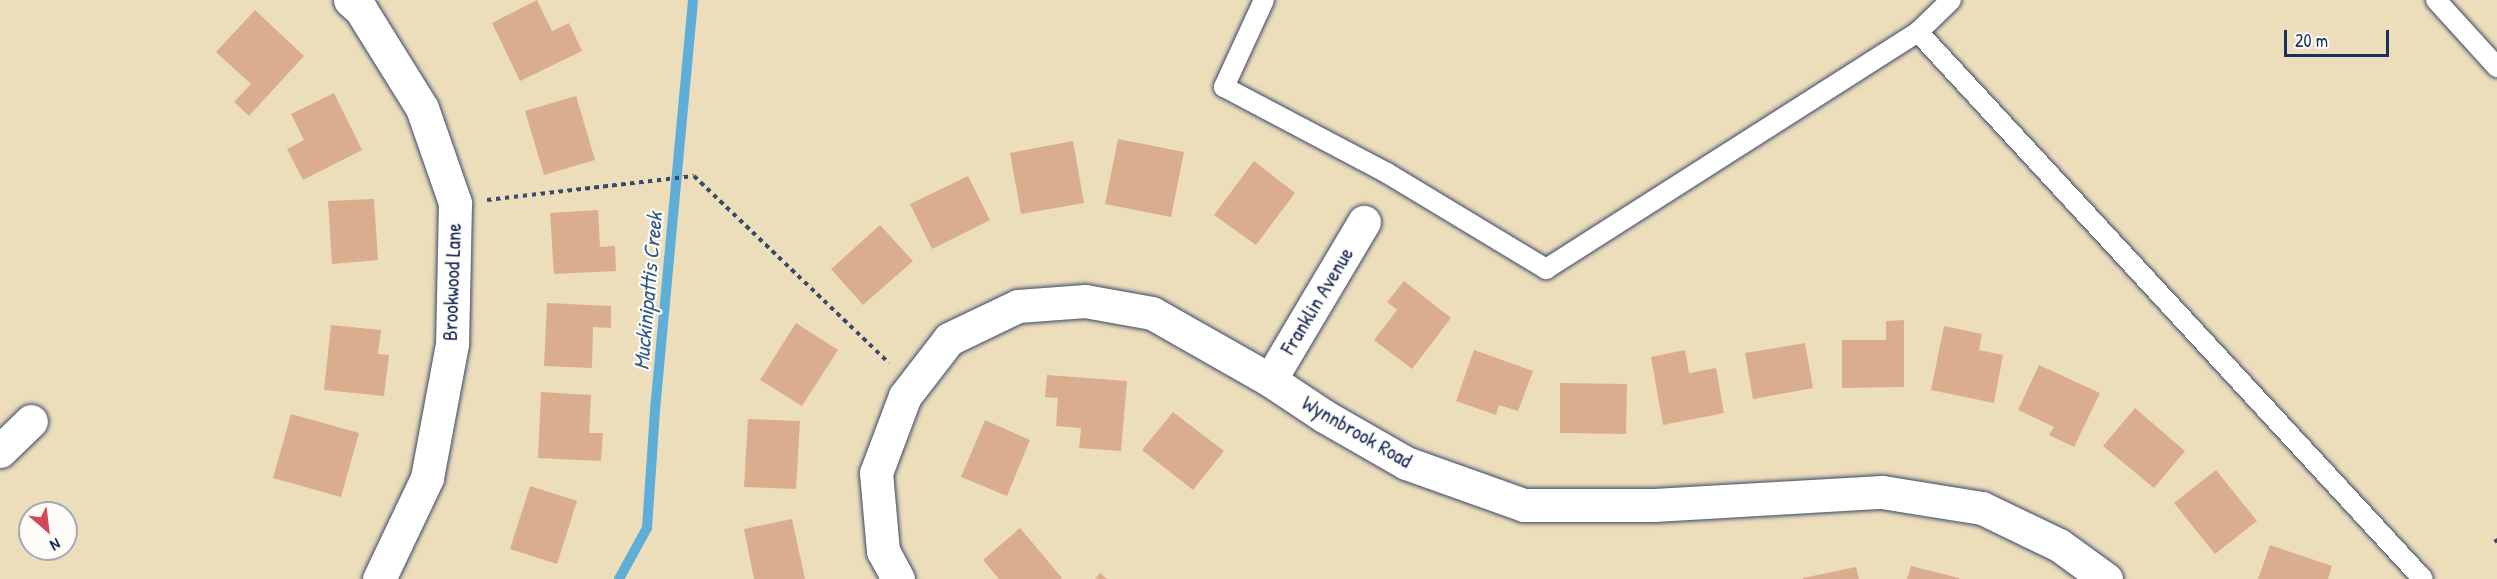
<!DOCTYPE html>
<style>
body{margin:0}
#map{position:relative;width:2497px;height:579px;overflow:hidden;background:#eddebb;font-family:"Patrick Hand",sans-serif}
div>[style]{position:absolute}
.stream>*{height:10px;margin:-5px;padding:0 5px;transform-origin:5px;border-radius:5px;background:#5eaed8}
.building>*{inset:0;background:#dbad8f}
.path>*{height:4px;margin-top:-2px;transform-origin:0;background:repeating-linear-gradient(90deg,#3a496c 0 4.5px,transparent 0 9px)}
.roads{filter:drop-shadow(0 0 2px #3a496c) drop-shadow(0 0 2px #3a496c)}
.lane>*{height:20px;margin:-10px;padding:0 10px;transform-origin:10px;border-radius:10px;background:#fff}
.street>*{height:33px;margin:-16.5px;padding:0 16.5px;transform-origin:16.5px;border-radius:16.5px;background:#fff}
span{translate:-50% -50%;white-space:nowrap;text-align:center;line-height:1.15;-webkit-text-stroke:4.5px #fdfcf7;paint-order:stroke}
.street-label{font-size:21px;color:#1b2f5e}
.water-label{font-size:22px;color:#325b89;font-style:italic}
.north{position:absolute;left:18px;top:501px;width:60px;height:60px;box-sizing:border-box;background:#fdfcf7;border:2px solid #a3aaba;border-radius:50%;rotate:152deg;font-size:16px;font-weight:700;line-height:24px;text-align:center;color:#1b2f5e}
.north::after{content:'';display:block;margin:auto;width:21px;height:27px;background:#d1495b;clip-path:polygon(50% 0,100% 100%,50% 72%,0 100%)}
.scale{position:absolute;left:2284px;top:30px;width:105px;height:27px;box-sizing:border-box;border:3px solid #1b2f5e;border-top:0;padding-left:8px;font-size:18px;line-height:21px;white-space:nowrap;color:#1b2f5e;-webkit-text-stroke:4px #fdfcf7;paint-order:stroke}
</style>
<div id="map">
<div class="stream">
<div style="left:619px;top:579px;width:58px;rotate:-61.2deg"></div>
<div style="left:647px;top:528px;width:118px;rotate:-86.1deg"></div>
<div style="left:655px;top:410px;width:412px;rotate:-84.7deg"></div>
</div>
<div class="building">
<div style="clip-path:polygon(537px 0,552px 31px,569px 23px,582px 51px,520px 81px,492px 23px)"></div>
<div style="clip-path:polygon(255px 10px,304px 56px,249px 116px,234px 102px,251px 84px,216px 52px)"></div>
<div style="clip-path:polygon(334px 93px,362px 150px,303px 180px,287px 149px,304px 140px,291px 114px)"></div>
<div style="clip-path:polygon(576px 96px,595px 160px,544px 175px,525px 111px)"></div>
<div style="clip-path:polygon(1118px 139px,1184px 152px,1171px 217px,1105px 204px)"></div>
<div style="clip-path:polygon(1073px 141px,1084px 203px,1021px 214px,1010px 153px)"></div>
<div style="clip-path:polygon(1254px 161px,1295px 193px,1256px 245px,1214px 215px)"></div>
<div style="clip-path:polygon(968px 176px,990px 220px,932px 249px,910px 204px)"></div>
<div style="clip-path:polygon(374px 199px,378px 260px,332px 264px,328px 201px)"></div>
<div style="clip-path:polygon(598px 210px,600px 247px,615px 246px,616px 271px,554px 274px,550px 213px)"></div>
<div style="clip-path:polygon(880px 225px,913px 261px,863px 305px,831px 269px)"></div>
<div style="clip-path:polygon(1404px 281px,1451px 318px,1412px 369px,1374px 340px,1397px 310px,1387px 302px)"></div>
<div style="clip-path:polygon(547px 303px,611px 306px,611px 328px,593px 327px,592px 368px,544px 366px)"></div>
<div style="clip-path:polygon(1904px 320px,1904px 387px,1842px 388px,1842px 340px,1886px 340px,1886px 321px)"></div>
<div style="clip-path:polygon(796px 323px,838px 350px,802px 406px,760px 380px)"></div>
<div style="clip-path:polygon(331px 325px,381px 330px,378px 354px,389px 355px,384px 396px,324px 390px)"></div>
<div style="clip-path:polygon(1944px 326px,1982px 334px,1979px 350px,2003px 355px,1994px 403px,1931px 390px)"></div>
<div style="clip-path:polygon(1805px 343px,1813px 388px,1753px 399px,1745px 353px)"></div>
<div style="clip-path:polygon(1474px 350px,1533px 371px,1518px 411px,1499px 405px,1496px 415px,1456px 401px)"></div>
<div style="clip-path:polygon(1685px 350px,1689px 373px,1716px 368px,1724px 413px,1663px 425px,1651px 357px)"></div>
<div style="clip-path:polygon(2039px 365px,2100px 393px,2074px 447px,2049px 435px,2054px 427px,2018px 410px)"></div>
<div style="clip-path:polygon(1047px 375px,1127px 381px,1121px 451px,1079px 448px,1081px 428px,1056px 426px,1058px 398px,1045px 397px)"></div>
<div style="clip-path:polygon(1560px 383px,1627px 384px,1626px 434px,1560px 433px)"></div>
<div style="clip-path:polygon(541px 392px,591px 395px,589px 433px,603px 433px,601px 461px,538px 458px)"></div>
<div style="clip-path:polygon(2135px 408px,2185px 451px,2154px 488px,2103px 446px)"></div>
<div style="clip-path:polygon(1173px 412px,1224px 451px,1193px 490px,1142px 450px)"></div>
<div style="clip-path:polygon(291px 414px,359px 433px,341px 497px,273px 478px)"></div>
<div style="clip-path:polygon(748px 419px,800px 421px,796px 489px,744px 487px)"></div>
<div style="clip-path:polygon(985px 420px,1030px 440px,1007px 496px,961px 477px)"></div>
<div style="clip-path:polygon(2216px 470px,2257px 521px,2215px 554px,2174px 503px)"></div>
<div style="clip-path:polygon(530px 486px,577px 501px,557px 564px,510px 549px)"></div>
<div style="clip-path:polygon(792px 519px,805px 579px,754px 579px,744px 529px)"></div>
<div style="clip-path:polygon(1020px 528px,1062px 578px,1061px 579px,999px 579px,983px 560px)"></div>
<div style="clip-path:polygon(2270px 545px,2332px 566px,2328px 579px,2258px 579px)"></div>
<div style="clip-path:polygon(1911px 566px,1959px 578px,1959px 579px,1907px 579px)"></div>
<div style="clip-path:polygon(1856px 567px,1859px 579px,1803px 579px,1803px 578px)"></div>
<div style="clip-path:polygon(1100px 573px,1107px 579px,1095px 579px)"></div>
</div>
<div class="path">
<div style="left:487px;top:200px;width:208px;rotate:-6.6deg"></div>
<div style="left:694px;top:176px;width:270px;rotate:43.8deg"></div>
<div style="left:2495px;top:539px;width:4px;rotate:56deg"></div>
</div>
<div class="roads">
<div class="lane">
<div style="left:1264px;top:0;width:96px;rotate:114.7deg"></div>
<div style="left:1224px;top:87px;width:184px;rotate:27.8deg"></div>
<div style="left:1387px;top:173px;width:186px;rotate:31.1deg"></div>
<div style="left:1546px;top:269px;width:441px;rotate:-32.5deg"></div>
<div style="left:1918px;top:32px;width:46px;rotate:-44.1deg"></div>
<div style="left:2436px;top:0;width:91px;rotate:47.7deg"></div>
<div style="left:1918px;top:32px;width:744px;rotate:47.29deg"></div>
</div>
<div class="street">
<div style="left:350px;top:0;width:15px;rotate:42deg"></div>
<div style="left:361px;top:10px;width:115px;rotate:58.1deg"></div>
<div style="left:422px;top:108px;width:101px;rotate:70.8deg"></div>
<div style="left:455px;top:203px;width:141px;rotate:91.2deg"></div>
<div style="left:452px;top:344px;width:136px;rotate:100.6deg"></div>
<div style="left:427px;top:478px;width:112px;rotate:115.4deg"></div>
<div style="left:1270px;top:380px;width:184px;rotate:-59.3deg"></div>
<div style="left:0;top:451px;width:43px;rotate:-44.1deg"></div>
<div style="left:898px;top:579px;width:32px;rotate:-118deg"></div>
<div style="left:883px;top:551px;width:78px;rotate:-95.1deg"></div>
<div style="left:876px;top:473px;width:82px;rotate:-69.4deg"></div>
<div style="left:905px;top:396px;width:72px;rotate:-52.3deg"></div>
<div style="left:949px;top:339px;width:76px;rotate:-25.6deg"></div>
<div style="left:1018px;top:306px;width:67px;rotate:-4.3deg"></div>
<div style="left:1085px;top:301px;width:68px;rotate:10.2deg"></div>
<div style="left:1152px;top:313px;width:136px;rotate:29.6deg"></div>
<div style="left:1270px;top:380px;width:65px;rotate:33.7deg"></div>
<div style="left:1324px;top:416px;width:95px;rotate:29.8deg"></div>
<div style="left:1406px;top:463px;width:125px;rotate:19.6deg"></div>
<div style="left:1524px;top:505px;width:130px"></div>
<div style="left:1654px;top:505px;width:228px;rotate:-3.3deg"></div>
<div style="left:1882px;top:492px;width:101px;rotate:9.1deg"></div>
<div style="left:1982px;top:508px;width:85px;rotate:25.7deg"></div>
<div style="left:2059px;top:545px;width:58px;rotate:35.9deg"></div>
</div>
</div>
<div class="street-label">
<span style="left:452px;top:282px;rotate:-88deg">Brookwood Lane</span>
<span style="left:1317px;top:301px;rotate:-59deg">Franklin Avenue</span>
<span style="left:1357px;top:432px;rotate:30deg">Wynnbrook Road</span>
</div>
<div class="water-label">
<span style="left:648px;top:291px;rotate:-85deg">Muckinipattis Creek</span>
</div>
<div class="north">N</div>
<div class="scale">20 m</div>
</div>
